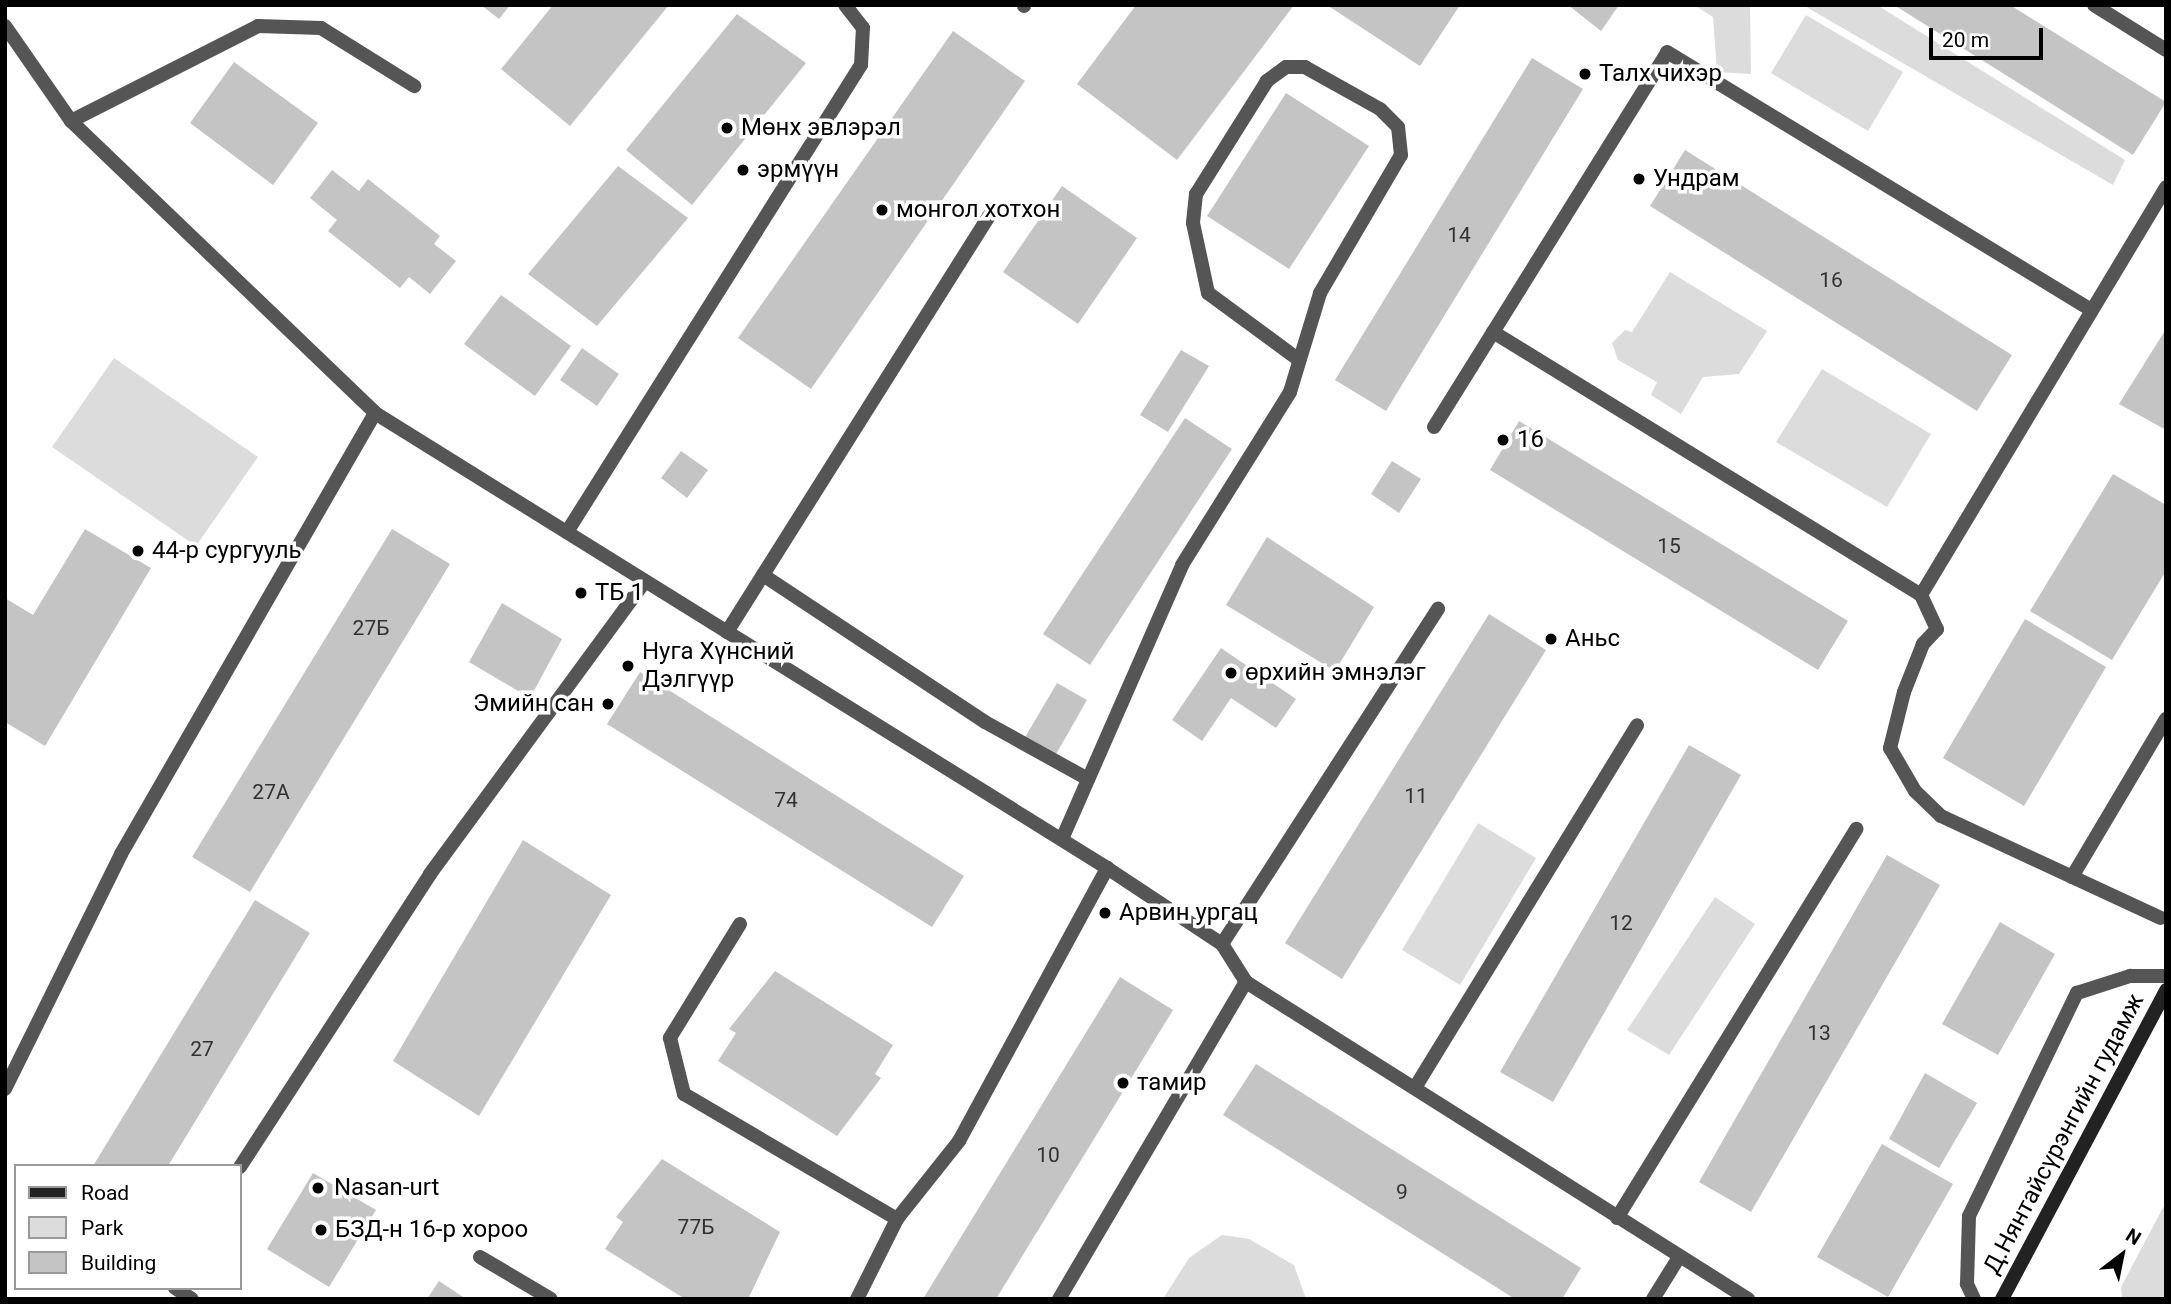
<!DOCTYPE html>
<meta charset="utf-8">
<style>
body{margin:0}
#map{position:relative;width:2171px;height:1304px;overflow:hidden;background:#fff;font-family:Roboto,sans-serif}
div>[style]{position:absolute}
.green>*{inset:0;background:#dcdcdc}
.building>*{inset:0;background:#c4c4c4}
.service>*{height:14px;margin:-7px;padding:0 7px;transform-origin:7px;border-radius:7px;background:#555}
.minor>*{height:14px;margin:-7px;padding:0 7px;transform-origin:7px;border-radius:7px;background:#555}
.secondary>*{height:14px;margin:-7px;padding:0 7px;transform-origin:7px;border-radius:7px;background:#222}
.dots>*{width:19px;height:19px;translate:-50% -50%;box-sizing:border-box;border:4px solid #fff;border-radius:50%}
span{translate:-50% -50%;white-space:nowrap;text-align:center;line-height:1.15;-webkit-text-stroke:7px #fff;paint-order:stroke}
.number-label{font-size:21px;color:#313131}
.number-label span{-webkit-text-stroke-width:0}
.poi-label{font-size:24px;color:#000}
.left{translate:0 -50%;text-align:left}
.right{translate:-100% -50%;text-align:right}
.street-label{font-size:24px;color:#000}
.frame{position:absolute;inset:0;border:7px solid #000;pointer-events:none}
.legend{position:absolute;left:14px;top:1164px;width:228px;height:126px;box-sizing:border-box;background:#fff;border:2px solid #999;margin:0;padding:9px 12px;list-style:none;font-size:21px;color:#000}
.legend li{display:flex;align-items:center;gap:14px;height:35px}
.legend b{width:35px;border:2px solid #999}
.north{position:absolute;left:2087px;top:1220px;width:70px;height:70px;-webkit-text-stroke:5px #fff;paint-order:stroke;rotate:32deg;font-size:19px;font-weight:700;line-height:28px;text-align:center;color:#000}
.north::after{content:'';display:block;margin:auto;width:24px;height:32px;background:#000;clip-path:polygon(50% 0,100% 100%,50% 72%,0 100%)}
.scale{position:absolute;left:1929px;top:28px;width:114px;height:32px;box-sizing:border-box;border:4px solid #000;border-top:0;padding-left:9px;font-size:21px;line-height:24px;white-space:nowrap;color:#000;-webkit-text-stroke:5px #fff;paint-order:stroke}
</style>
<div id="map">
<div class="green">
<div style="clip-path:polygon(1694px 5px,1750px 5px,1751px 74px,1717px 72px,1713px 17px)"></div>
<div style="clip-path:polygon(1803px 5px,1877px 5px,2125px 160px,2113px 185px)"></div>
<div style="clip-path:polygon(1806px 15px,1903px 72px,1868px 131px,1771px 73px)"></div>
<div style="clip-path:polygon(1670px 272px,1767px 331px,1739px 374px,1703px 377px,1681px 414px,1651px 395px,1657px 382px,1618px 360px,1612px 343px,1625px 330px,1632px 332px)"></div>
<div style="clip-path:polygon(114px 358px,258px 457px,196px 546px,52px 447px)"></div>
<div style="clip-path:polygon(1822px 369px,1931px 434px,1887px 507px,1776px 442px)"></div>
<div style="clip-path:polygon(1478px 823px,1536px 858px,1460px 985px,1402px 950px)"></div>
<div style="clip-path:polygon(1715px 897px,1755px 924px,1669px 1055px,1627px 1030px)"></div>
<div style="clip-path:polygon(2166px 1202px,2166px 1299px,2122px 1299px,2121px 1287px)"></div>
<div style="clip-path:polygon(1222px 1235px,1249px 1239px,1294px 1265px,1306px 1299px,1163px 1299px,1189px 1258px)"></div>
</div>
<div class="building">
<div style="clip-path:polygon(481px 5px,510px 5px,499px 19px)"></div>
<div style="clip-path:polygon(553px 5px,669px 5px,570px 126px,501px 69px)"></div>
<div style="clip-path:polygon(1136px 5px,1294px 5px,1177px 160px,1077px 84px)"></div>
<div style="clip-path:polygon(1327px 5px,1460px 5px,1420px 66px)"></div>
<div style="clip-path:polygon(1568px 5px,1619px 5px,1601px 31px)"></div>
<div style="clip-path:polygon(1894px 5px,2010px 5px,2166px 102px,2133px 155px)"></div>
<div style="clip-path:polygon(737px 14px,806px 63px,692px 205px,626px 150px)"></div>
<div style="clip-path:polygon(953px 31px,1025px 81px,811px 389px,738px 338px)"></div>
<div style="clip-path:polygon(1532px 58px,1583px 89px,1386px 411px,1335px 380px)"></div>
<div style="clip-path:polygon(234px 62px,318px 123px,273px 185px,190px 123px)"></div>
<div style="clip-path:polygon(1286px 93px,1369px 146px,1289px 269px,1207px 216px)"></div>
<div style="clip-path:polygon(1685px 150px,2012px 355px,1977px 411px,1650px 206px)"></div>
<div style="clip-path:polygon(618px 166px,688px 218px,597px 326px,528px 274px)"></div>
<div style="clip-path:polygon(332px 170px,359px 191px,368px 179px,440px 236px,434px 244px,456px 261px,430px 294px,409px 277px,400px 288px,328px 231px,337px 220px,310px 198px)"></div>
<div style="clip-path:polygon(1062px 186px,1137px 238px,1078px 324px,1003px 272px)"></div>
<div style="clip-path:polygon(501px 295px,571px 346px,535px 396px,464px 344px)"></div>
<div style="clip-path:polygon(2166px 329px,2166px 430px,2119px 404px)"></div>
<div style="clip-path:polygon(582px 348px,619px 374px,597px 406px,560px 380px)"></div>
<div style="clip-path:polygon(1181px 350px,1209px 366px,1168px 432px,1140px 415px)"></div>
<div style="clip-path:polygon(1185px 418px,1232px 449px,1090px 665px,1043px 634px)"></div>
<div style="clip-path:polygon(1519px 421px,1848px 621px,1818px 670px,1490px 470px)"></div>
<div style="clip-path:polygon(681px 451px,708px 470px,687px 498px,661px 478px)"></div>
<div style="clip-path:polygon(1392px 461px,1421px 479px,1399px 513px,1371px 494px)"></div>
<div style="clip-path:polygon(2113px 474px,2166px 505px,2166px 571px,2112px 660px,2030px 611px)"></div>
<div style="clip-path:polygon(85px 529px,151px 568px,45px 746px,5px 722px,5px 598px,33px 615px)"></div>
<div style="clip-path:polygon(392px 529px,450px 564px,250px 892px,192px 857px)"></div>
<div style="clip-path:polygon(1267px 537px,1374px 607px,1335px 671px,1226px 605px)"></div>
<div style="clip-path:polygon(502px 603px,562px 639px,530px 698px,469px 662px)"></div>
<div style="clip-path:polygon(1489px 614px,1546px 650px,1342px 979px,1285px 943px)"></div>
<div style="clip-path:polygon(2025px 619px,2106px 667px,2024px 806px,1943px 758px)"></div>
<div style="clip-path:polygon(1221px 648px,1296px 699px,1276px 728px,1231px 698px,1202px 741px,1172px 720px)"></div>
<div style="clip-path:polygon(640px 672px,964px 876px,932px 927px,607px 724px)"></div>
<div style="clip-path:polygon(1057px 683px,1087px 700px,1055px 756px,1024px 739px)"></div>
<div style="clip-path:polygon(1689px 745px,1741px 775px,1553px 1102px,1500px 1072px)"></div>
<div style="clip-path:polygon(523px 840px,611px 895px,479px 1116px,393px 1061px)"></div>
<div style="clip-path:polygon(1887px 855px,1940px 885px,1751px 1212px,1699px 1182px)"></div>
<div style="clip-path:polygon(255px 900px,310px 933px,168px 1166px,93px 1166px)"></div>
<div style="clip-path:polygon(2000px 922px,2055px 954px,1998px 1055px,1942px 1024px)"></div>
<div style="clip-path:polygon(775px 971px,893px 1045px,875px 1074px,881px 1078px,837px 1136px,718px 1061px,736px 1033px,729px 1029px)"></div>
<div style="clip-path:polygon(1120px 977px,1173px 1010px,996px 1299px,923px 1299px)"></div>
<div style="clip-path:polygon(1256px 1064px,1581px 1268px,1562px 1299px,1515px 1299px,1223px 1115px)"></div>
<div style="clip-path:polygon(1925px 1073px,1977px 1103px,1939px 1168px,1889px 1139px)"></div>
<div style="clip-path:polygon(1882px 1144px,1953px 1184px,1888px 1297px,1817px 1257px)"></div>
<div style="clip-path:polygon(662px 1159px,780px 1232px,749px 1297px,685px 1299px,605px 1249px,623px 1222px,616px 1217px)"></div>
<div style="clip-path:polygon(313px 1173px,376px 1210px,329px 1287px,267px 1249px)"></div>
<div style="clip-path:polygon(439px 1281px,466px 1299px,427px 1299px)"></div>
</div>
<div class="service">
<div style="left:2094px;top:5px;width:85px;rotate:32deg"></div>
<div style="left:1024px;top:6px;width:1px;rotate:-90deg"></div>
<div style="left:71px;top:121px;width:210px;rotate:-26.9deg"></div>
<div style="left:258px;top:26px;width:63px;rotate:1.8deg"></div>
<div style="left:321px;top:28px;width:110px;rotate:31.9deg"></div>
<div style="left:1493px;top:332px;width:502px;rotate:31.57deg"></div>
<div style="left:1921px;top:595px;width:38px;rotate:65deg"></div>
<div style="left:1937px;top:629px;width:21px;rotate:133deg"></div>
<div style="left:1923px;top:644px;width:52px;rotate:111.6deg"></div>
<div style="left:1904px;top:692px;width:58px;rotate:104deg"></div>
<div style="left:1890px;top:748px;width:50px;rotate:59.8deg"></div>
<div style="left:1915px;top:791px;width:36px;rotate:44deg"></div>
<div style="left:1941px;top:816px;width:242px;rotate:24.9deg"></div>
<div style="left:1434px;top:427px;width:441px;rotate:-58.1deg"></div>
<div style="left:1667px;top:52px;width:497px;rotate:31.3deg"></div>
<div style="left:567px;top:532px;width:552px;rotate:-57.81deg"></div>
<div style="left:861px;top:65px;width:37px;rotate:-87deg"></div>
<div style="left:863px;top:28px;width:29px;rotate:-128deg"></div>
<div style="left:763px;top:575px;width:266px;rotate:33.5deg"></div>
<div style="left:985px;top:722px;width:118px;rotate:29deg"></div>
<div style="left:1921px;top:595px;width:476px;rotate:-59deg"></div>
<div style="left:727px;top:632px;width:492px;rotate:-57.8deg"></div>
<div style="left:1062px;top:839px;width:299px;rotate:-66.3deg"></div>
<div style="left:1182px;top:565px;width:204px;rotate:-58deg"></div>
<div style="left:1290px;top:392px;width:103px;rotate:-73.1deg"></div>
<div style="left:1320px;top:293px;width:160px;rotate:-59.6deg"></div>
<div style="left:1401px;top:155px;width:28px;rotate:-96deg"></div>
<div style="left:1398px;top:127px;width:25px;rotate:-135deg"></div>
<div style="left:1380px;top:109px;width:86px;rotate:-150.8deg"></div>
<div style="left:1305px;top:67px;width:19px;rotate:180deg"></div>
<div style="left:1286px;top:67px;width:24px;rotate:144deg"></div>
<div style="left:1267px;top:81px;width:133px;rotate:122.1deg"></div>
<div style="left:1196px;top:194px;width:29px;rotate:96deg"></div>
<div style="left:1193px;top:223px;width:72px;rotate:77.9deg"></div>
<div style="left:1208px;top:293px;width:112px;rotate:36.3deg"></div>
<div style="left:2072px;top:877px;width:184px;rotate:-59.3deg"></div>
<div style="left:740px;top:924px;width:134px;rotate:121.6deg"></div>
<div style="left:670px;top:1038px;width:58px;rotate:76deg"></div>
<div style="left:684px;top:1094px;width:247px;rotate:30.4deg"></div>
<div style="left:1222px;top:944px;width:399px;rotate:-57.2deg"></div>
<div style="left:1416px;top:1086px;width:423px;rotate:-58.5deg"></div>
<div style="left:1617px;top:1218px;width:457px;rotate:-58.4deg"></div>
<div style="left:480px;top:1257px;width:82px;rotate:30.6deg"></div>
<div style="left:1653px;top:1299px;width:49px;rotate:-58.2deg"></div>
<div style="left:1974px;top:1299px;width:17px;rotate:-115deg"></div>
<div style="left:1967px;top:1284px;width:68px;rotate:-88.3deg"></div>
<div style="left:1969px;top:1216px;width:248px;rotate:-64.2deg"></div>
<div style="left:2077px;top:993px;width:56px;rotate:-17.8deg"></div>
<div style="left:2130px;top:976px;width:36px"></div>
</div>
<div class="minor">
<div style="left:5px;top:26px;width:116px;rotate:55.2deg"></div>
<div style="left:71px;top:121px;width:422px;rotate:43.8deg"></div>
<div style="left:375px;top:413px;width:862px;rotate:31.86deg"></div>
<div style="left:1107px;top:868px;width:138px;rotate:33.5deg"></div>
<div style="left:1222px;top:944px;width:45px;rotate:57.7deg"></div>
<div style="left:1246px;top:982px;width:594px;rotate:32.27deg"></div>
<div style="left:5px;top:1089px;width:262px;rotate:-63.7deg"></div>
<div style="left:121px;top:854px;width:509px;rotate:-60.06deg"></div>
<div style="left:240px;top:1167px;width:349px;rotate:-57deg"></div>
<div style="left:430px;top:874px;width:363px;rotate:-53.7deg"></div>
<div style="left:175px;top:1288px;width:20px;rotate:33deg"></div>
<div style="left:857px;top:1299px;width:89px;rotate:-63.4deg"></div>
<div style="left:897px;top:1219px;width:100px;rotate:-51.5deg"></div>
<div style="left:959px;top:1141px;width:311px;rotate:-61.5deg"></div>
<div style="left:1059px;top:1299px;width:368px;rotate:-59.5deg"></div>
</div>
<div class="secondary">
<div style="left:2002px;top:1299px;width:350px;rotate:-62deg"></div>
</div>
<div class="dots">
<div style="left:1585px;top:74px;background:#000"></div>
<div style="left:727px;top:128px;background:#000"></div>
<div style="left:743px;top:170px;background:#000"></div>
<div style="left:1639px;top:179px;background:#000"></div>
<div style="left:882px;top:210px;background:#000"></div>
<div style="left:1503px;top:440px;background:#000"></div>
<div style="left:138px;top:551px;background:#000"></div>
<div style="left:581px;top:593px;background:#000"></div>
<div style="left:1551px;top:639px;background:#000"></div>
<div style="left:628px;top:666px;background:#000"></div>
<div style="left:1231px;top:673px;background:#000"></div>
<div style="left:608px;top:704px;background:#000"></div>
<div style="left:1105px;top:913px;background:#000"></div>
<div style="left:1123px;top:1083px;background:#000"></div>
<div style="left:318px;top:1188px;background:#000"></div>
<div style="left:321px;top:1230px;background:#000"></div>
</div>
<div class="number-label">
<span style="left:1459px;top:235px">14</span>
<span style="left:1831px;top:280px">16</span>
<span style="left:1669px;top:546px">15</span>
<span style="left:371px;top:628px">27Б</span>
<span style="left:271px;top:792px">27A</span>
<span style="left:1416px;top:796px">11</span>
<span style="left:786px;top:800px">74</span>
<span style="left:1621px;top:923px">12</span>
<span style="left:1819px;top:1033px">13</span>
<span style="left:202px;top:1049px">27</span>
<span style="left:1048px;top:1155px">10</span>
<span style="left:1402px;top:1192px">9</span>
<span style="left:696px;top:1227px">77Б</span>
</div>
<div class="poi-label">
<span class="left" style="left:1599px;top:74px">Талх чихэр</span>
<span class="left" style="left:741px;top:128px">Мөнх эвлэрэл</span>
<span class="left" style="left:757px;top:170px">эрмүүн</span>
<span class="left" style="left:1653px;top:179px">Ундрам</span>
<span class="left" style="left:896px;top:210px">монгол хотхон</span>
<span class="left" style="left:1517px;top:440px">16</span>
<span class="left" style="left:152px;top:551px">44-р сургууль</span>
<span class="left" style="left:595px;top:593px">ТБ 1</span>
<span class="left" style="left:1565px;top:639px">Аньс</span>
<span class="left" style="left:642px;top:666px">Нуга Хүнсний<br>Дэлгүүр</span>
<span class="left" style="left:1245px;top:673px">өрхийн эмнэлэг</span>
<span class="right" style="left:594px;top:704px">Эмийн сан</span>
<span class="left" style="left:1119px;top:913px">Арвин ургац</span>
<span class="left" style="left:1137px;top:1083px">тамир</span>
<span class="left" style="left:334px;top:1188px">Nasan-urt</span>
<span class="left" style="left:335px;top:1230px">БЗД-н 16-р хороо</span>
</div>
<div class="street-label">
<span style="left:2064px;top:1134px;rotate:-62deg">Д.Нянтайсүрэнгийн гудамж</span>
</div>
<div class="frame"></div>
<ul class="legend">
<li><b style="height:9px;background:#222"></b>Road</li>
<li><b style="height:19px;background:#dcdcdc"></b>Park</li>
<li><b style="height:19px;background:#c4c4c4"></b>Building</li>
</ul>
<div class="north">N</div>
<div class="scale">20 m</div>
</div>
